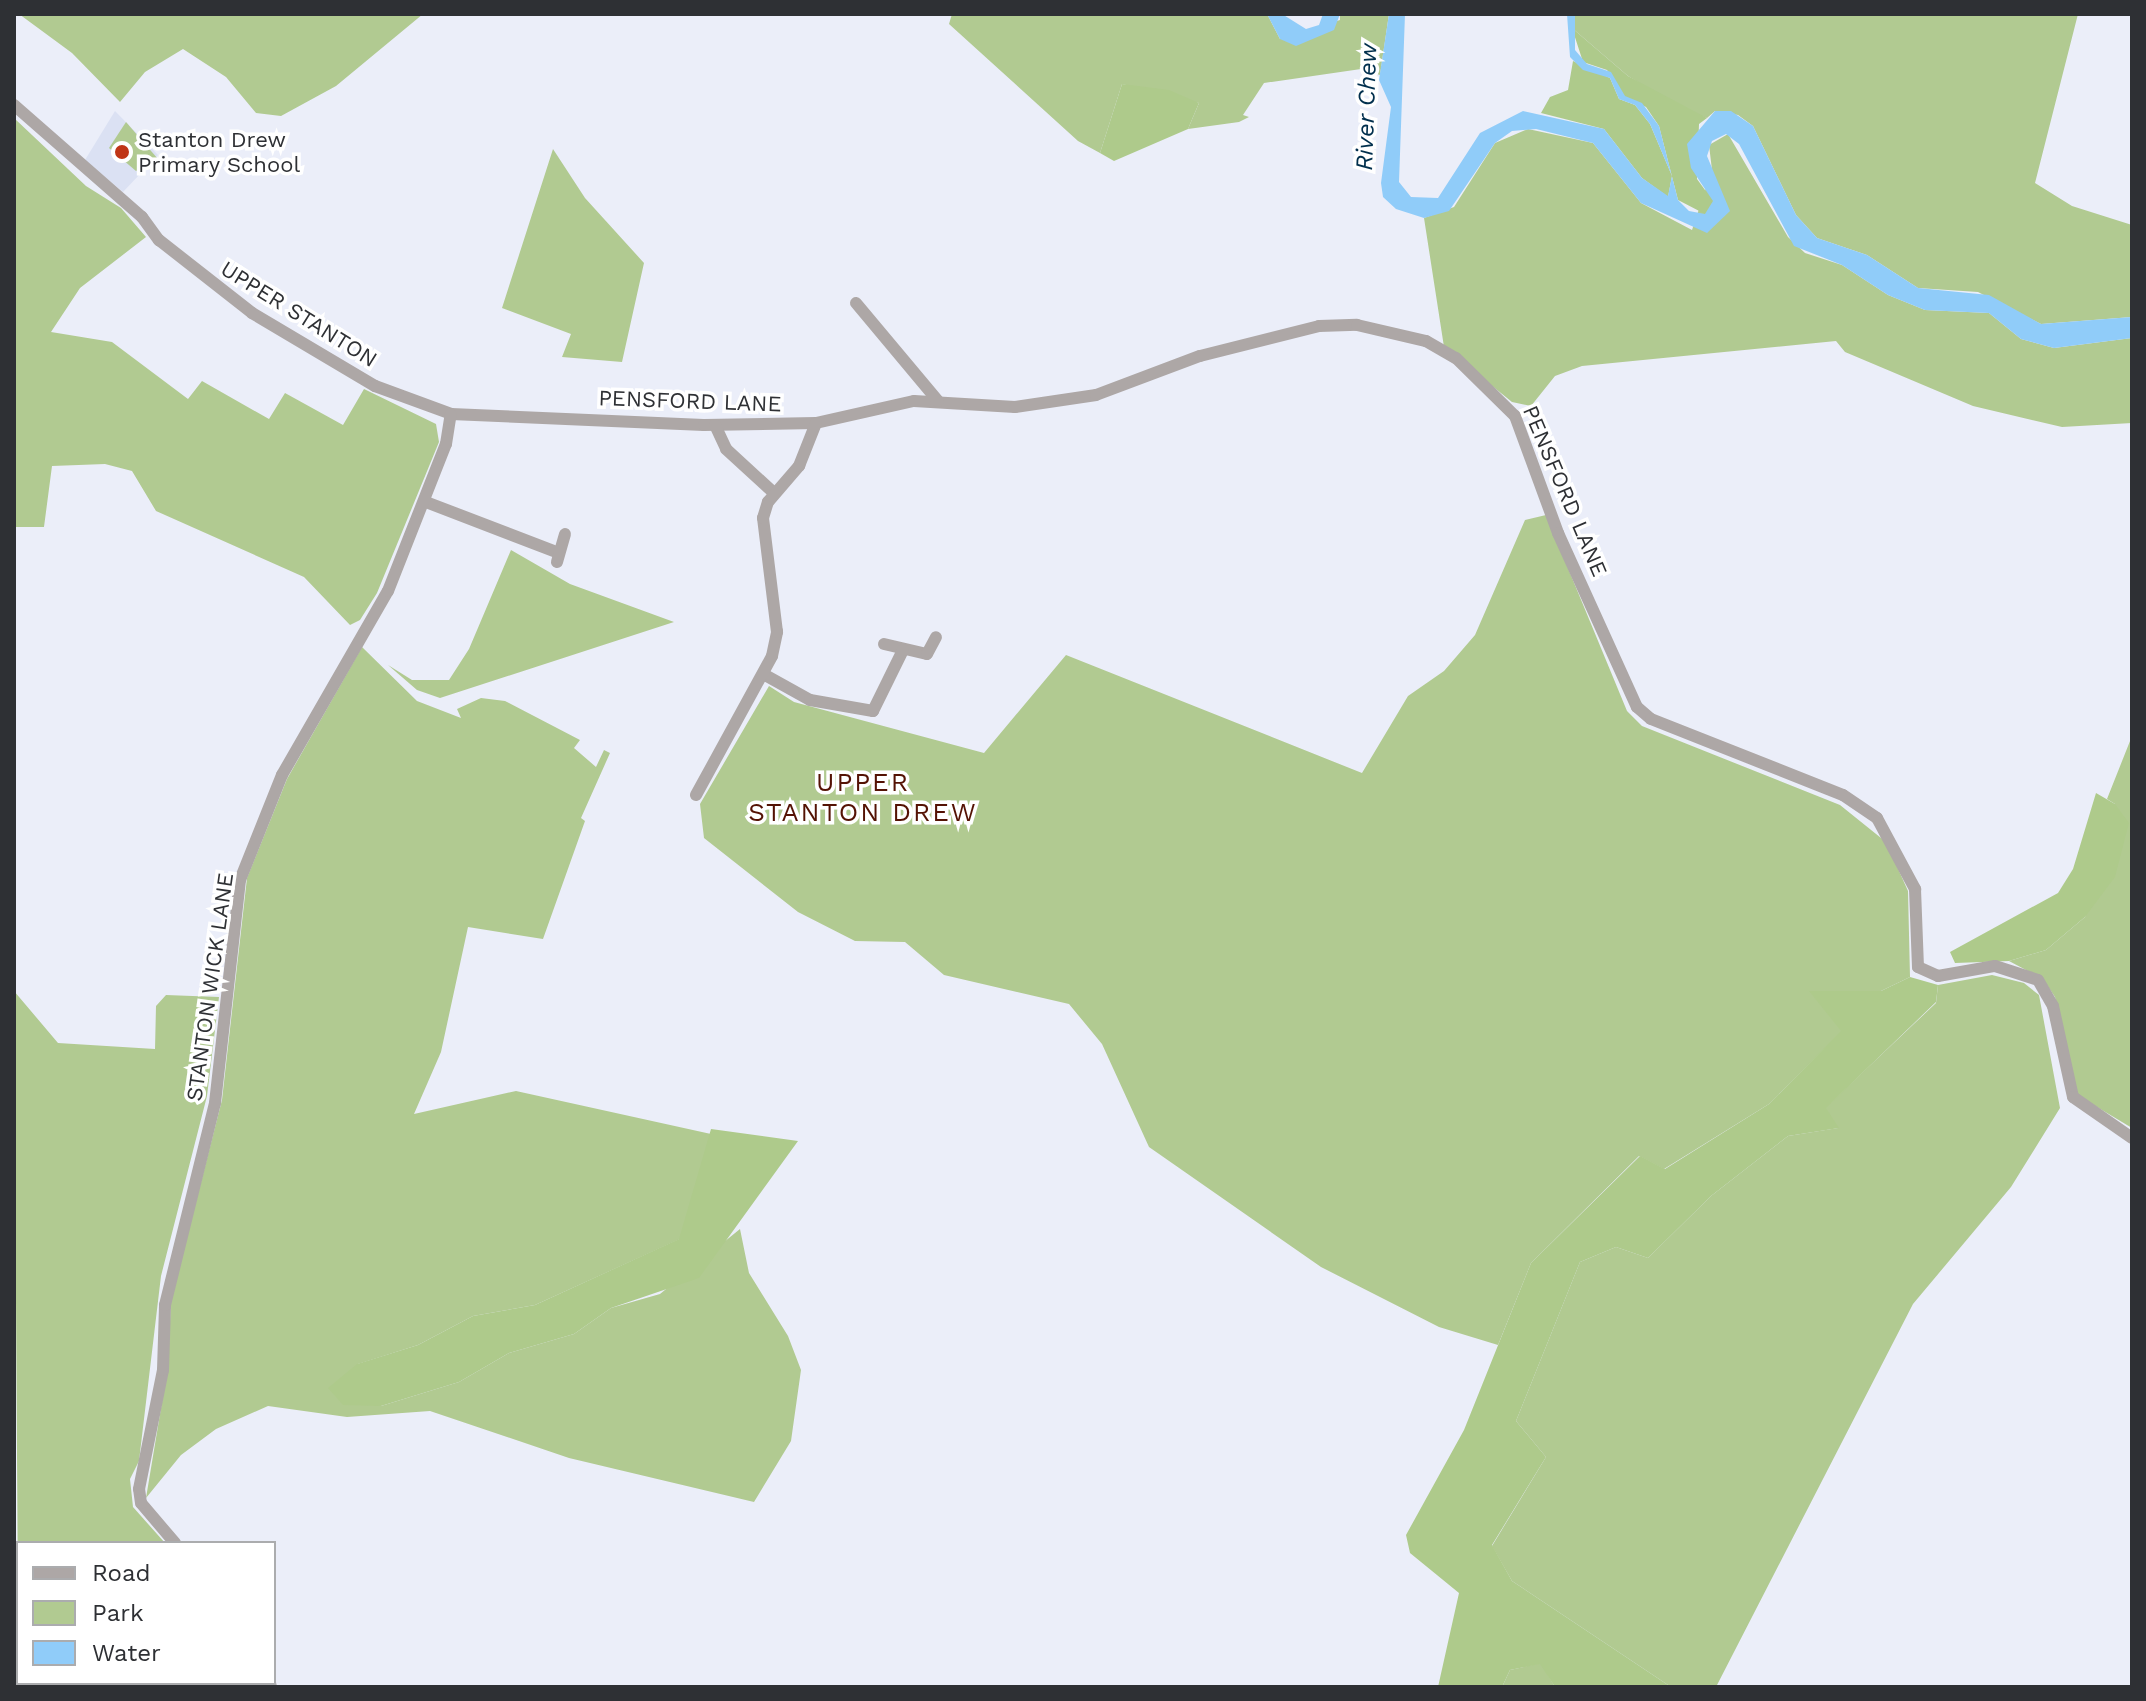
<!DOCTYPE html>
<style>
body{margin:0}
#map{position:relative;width:2146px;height:1701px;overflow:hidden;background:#ebeef9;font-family:"Work Sans",sans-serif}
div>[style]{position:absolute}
.built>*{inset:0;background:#dbe1f3}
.green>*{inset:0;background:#b1ca91}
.forest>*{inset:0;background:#aeca8b}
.water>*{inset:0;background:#90ccf9}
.street>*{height:12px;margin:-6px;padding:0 6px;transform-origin:6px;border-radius:6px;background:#ada7a6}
.dots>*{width:22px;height:22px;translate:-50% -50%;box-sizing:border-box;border:4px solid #fff;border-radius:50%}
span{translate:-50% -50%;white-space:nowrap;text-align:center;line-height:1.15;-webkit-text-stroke:7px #fff;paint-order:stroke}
.poi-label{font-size:22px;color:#2e3034}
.left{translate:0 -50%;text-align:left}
.street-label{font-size:22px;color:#2e3034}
.water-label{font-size:24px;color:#002f4d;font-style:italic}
.quarter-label{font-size:26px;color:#541204;letter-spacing:2px}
.frame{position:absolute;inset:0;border:16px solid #2e3034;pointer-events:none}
.legend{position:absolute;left:16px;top:1541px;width:260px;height:144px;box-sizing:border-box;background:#fff;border:2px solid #abacae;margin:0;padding:10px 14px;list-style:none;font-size:24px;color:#2e3034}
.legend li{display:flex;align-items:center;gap:16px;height:40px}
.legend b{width:40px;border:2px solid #abacae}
</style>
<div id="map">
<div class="built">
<div style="clip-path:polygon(115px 111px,158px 155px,123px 192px,85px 160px)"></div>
</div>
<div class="green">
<div style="clip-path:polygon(19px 14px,423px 14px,336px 86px,281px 116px,256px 113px,226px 77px,183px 49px,145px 72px,120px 102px,72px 53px)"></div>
<div style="clip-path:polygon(952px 14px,1267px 14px,1280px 39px,1340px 20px,1340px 14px,1389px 14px,1380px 75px,1361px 69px,1264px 83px,1243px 115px,1249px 117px,1239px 122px,1188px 129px,1199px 103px,1122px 84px,1100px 153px,1078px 141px,949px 24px)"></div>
<div style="clip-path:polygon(1575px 14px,2078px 14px,2035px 183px,2072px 206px,2132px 225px,2132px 317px,2041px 324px,1978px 292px,1918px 288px,1867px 255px,1817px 238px,1796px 215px,1753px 126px,1738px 115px,1715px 111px,1707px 118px,1682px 109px,1628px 76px,1572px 28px)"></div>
<div style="clip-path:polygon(14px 118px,86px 186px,121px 208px,146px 237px,80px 288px,51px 332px,112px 342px,188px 399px,202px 381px,269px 419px,285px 393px,343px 425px,364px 389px,436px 424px,439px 442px,377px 593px,360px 620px,350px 625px,304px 577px,156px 511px,132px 471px,105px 464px,52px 466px,44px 527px,14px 527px)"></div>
<div style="clip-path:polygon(126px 122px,158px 159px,136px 171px,109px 148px)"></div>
<div style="clip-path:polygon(1528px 129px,1593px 143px,1641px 203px,1692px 230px,1712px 170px,1709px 145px,1728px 134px,1788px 237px,1805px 253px,1842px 265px,1888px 295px,1925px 310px,1989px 313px,2021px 339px,2054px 348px,2132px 338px,2132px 423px,2062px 427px,1973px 406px,1845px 352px,1836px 341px,1582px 366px,1555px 376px,1531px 406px,1512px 402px,1444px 347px,1424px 218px,1454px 207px,1495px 143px)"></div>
<div style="clip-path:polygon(553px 149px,585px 198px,644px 263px,622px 362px,562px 357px,571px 334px,502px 308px)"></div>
<div style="clip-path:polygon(1546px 515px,1627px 711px,1642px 726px,1840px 805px,1886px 842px,1908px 891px,1910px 977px,1881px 991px,1810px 991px,1842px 1031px,1769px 1104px,1664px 1169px,1639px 1156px,1531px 1263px,1498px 1345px,1439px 1327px,1321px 1267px,1149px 1147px,1102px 1044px,1069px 1004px,944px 975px,905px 942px,855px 941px,798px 912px,704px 838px,700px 804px,769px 686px,794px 702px,984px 753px,1066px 655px,1362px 773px,1408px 696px,1444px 671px,1475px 635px,1525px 520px)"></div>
<div style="clip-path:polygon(511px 550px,570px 584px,674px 622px,440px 698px,417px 690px,388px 665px,412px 680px,449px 680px,469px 649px)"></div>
<div style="clip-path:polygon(362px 647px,417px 701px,461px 718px,457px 709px,481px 698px,505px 701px,580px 740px,574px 748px,596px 767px,604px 750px,610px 753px,581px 818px,585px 821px,543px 939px,468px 927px,441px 1052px,414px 1114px,516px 1091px,711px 1134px,680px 1239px,535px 1305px,473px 1316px,418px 1345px,358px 1364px,381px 1406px,459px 1382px,509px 1353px,574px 1334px,611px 1308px,660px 1294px,740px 1229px,749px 1273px,788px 1336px,801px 1370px,791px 1441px,754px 1502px,569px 1458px,430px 1411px,347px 1417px,268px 1406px,216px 1429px,181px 1455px,146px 1498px,168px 1366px,171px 1299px,222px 1100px,247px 878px,287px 779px)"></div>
<div style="clip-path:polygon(2132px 736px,2132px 1128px,2077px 1095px,2055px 997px,2043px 979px,2009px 961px,2046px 950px,2085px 917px,2115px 804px,2107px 799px)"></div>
<div style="clip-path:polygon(1992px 975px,2024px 983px,2039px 995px,2060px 1108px,2011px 1187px,1913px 1304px,1716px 1687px,1671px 1687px,1512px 1581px,1492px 1546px,1546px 1457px,1516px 1421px,1580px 1262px,1616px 1247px,1648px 1258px,1711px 1196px,1788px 1136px,1838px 1128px,1825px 1108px,1936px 1003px,1938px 985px)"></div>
<div style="clip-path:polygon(14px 991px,58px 1043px,155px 1049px,156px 1006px,166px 995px,219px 997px,207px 1096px,161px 1276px,139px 1461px,130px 1479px,133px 1507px,165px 1543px,18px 1543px,18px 1609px)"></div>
<div style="clip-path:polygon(18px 1615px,18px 1683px,259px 1687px,14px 1687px)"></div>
<div style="clip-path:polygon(1541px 1663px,1555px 1687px,1502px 1687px,1510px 1670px)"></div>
</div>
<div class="forest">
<div style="clip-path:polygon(1572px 28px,1628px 76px,1707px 118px,1699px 124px,1697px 179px,1713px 201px,1705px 214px,1678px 200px,1659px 126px,1646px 107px,1625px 97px,1607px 70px,1583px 62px)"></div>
<div style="clip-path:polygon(1573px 61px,1610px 78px,1619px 99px,1635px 105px,1650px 124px,1672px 176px,1668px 197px,1642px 178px,1604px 129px,1541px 113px,1550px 97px,1568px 90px)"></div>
<div style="clip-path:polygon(1122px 84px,1169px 90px,1199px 103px,1188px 129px,1114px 161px,1100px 153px)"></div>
<div style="clip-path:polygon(2096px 793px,2115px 804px,2129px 823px,2115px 877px,2085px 917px,2046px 950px,2009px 961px,1955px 963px,1950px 952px,2058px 893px,2073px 869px)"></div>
<div style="clip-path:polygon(1910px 977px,1938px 985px,1936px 1002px,1826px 1108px,1839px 1128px,1788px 1136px,1711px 1196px,1648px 1258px,1616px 1247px,1580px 1262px,1516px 1421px,1546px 1457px,1492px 1545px,1512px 1581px,1671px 1687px,1555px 1687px,1540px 1664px,1510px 1670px,1502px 1687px,1438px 1687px,1459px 1593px,1410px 1553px,1406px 1535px,1464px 1430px,1531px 1263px,1640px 1156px,1665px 1169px,1769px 1104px,1841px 1031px,1809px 991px,1881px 991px)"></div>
<div style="clip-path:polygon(711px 1129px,798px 1141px,699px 1278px,611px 1308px,574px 1334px,509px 1353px,459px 1382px,381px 1406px,343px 1405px,328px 1388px,357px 1364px,418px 1345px,473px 1316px,535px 1305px,679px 1239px)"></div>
</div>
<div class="water">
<div style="clip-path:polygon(1267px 14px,1282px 14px,1306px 29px,1319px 25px,1323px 14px,1340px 14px,1334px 30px,1296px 46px,1280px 39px)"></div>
<div style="clip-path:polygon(1389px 14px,1405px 14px,1399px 182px,1411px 197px,1438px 198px,1480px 133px,1523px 111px,1604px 129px,1642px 178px,1668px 196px,1672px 176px,1650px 124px,1635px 105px,1619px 99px,1610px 78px,1583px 70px,1570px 57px,1567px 14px,1575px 14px,1575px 50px,1587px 64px,1611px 72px,1625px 96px,1642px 103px,1659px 126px,1678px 200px,1689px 211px,1705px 214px,1713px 201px,1691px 168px,1687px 144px,1715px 111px,1731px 111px,1753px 126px,1796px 215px,1817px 238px,1867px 255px,1918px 288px,1989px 295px,2041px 324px,2132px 317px,2132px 338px,2054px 348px,2021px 339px,1989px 313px,1925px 310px,1888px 295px,1842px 265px,1794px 246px,1739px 144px,1726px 134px,1712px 141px,1707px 156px,1730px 211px,1707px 233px,1641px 203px,1593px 143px,1536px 129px,1512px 131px,1495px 143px,1449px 211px,1424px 218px,1396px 209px,1383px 197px,1381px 183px,1391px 107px,1379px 80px)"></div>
</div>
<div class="street">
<div style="left:14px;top:105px;width:170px;rotate:41.2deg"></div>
<div style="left:142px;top:217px;width:29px;rotate:54deg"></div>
<div style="left:159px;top:240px;width:118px;rotate:38.1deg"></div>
<div style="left:252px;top:313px;width:143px;rotate:30.7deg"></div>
<div style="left:375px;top:386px;width:81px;rotate:20.2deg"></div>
<div style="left:451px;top:414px;width:253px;rotate:2.5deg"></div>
<div style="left:704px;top:425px;width:112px;rotate:-1deg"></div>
<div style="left:816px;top:423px;width:100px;rotate:-12.7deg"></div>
<div style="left:914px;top:401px;width:101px;rotate:3.4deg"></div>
<div style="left:1015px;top:407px;width:82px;rotate:-8.4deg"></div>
<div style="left:1096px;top:395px;width:111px;rotate:-20.6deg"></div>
<div style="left:1200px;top:356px;width:123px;rotate:-14.1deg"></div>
<div style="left:1319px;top:326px;width:38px;rotate:-2deg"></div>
<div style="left:1357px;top:325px;width:71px;rotate:13.1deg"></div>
<div style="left:1426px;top:341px;width:34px;rotate:30deg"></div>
<div style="left:1456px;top:358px;width:83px;rotate:44.5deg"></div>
<div style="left:1515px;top:416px;width:125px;rotate:69.8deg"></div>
<div style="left:1558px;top:533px;width:191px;rotate:65.6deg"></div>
<div style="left:1637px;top:707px;width:18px;rotate:41deg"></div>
<div style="left:1651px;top:719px;width:206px;rotate:21.6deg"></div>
<div style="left:1843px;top:795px;width:41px;rotate:34.1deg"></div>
<div style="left:1877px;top:818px;width:81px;rotate:61.8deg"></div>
<div style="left:1915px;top:889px;width:78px;rotate:87.8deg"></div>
<div style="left:1918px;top:967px;width:22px;rotate:24deg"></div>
<div style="left:1938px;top:976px;width:58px;rotate:-10deg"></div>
<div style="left:1995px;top:966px;width:45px;rotate:18deg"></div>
<div style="left:2038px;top:980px;width:30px;rotate:60deg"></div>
<div style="left:2053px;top:1006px;width:93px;rotate:77.6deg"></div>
<div style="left:2073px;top:1097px;width:72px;rotate:34.8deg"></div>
<div style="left:856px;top:303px;width:128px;rotate:50.1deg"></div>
<div style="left:715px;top:425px;width:26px;rotate:65deg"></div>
<div style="left:726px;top:449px;width:65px;rotate:42.5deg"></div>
<div style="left:426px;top:502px;width:142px;rotate:21deg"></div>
<div style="left:557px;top:562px;width:29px;rotate:-74deg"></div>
<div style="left:884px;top:644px;width:44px;rotate:13.1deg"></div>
<div style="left:927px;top:654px;width:19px;rotate:-62deg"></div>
<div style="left:765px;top:675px;width:51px;rotate:29.1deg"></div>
<div style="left:810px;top:700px;width:64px;rotate:9.9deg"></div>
<div style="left:873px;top:711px;width:68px;rotate:-63.8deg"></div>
<div style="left:696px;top:795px;width:158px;rotate:-61.3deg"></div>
<div style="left:772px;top:656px;width:25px;rotate:-78deg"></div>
<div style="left:777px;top:632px;width:115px;rotate:-97deg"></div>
<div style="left:763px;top:518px;width:17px;rotate:-73deg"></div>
<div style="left:768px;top:502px;width:48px;rotate:-49.3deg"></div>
<div style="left:799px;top:466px;width:46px;rotate:-68.4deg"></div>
<div style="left:175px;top:1543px;width:52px;rotate:-130.4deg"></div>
<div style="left:141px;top:1503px;width:14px;rotate:-98deg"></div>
<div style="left:139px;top:1489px;width:121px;rotate:-78.6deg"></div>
<div style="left:163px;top:1370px;width:65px;rotate:-88.2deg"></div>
<div style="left:165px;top:1305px;width:208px;rotate:-76.1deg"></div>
<div style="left:215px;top:1103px;width:224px;rotate:-83.6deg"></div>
<div style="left:240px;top:880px;width:113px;rotate:-68.2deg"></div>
<div style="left:282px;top:775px;width:212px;rotate:-60.1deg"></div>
<div style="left:388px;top:591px;width:158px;rotate:-68.5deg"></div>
<div style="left:446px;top:444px;width:30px;rotate:-81deg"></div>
<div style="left:270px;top:1683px;width:4px;rotate:76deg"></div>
</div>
<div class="dots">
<div style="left:122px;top:152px;background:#c03516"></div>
</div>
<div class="poi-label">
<span class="left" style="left:138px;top:152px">Stanton Drew<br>Primary School</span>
</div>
<div class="street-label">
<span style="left:299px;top:314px;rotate:32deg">UPPER STANTON</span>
<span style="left:690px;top:401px;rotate:2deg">PENSFORD LANE</span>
<span style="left:1565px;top:491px;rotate:67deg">PENSFORD LANE</span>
<span style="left:210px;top:987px;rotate:-82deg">STANTON WICK LANE</span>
</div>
<div class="water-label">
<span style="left:1367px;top:107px;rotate:-88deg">River Chew</span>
</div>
<div class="quarter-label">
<span style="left:863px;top:798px">UPPER<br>STANTON DREW</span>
</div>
<div class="frame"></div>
<ul class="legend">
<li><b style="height:10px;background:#ada7a6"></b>Road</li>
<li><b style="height:22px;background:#b1ca91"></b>Park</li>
<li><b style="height:22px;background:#90ccf9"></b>Water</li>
</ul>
</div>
